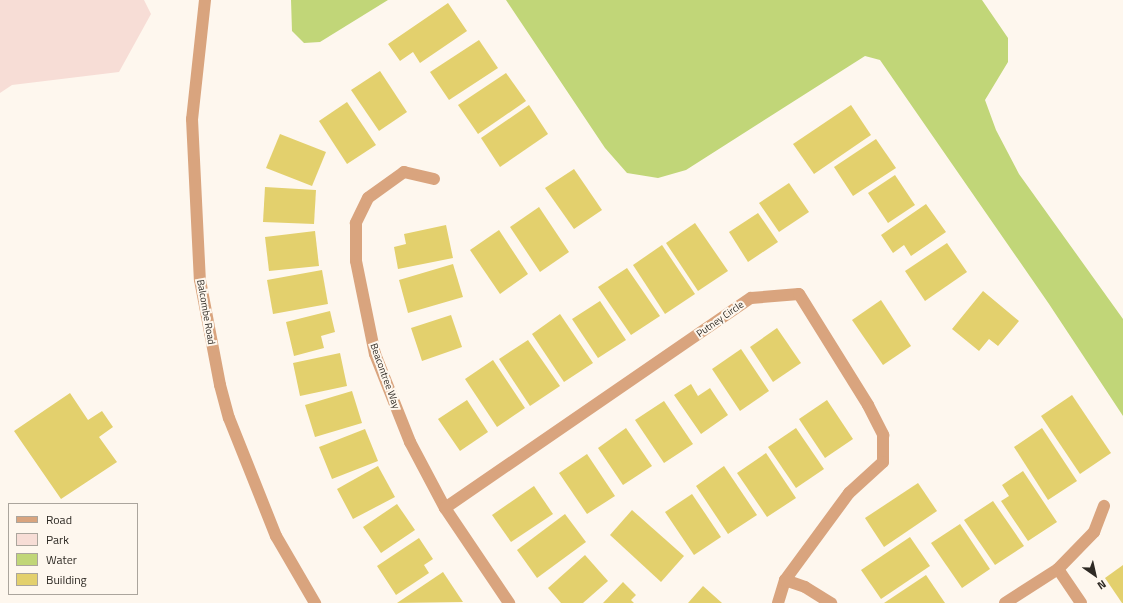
<!DOCTYPE html>
<style>
body{margin:0}
#map{position:relative;width:1123px;height:603px;overflow:hidden;background:#fef7ee;font-family:"Titillium Web",sans-serif}
div>[style]{position:absolute}
.green>*{inset:0;background:#f7ddd6}
.water>*{inset:0;background:#c1d678}
.building>*{inset:0;background:#e3d06d}
.minor>*{height:12px;margin:-6px;padding:0 6px;transform-origin:6px;border-radius:6px;background:#d9a47e}
span{translate:-50% -50%;white-space:nowrap;text-align:center;line-height:1.15;-webkit-text-stroke:4px #fef7ee;paint-order:stroke}
.street-label{font-size:10px;color:#2e2a24}
.legend{position:absolute;left:8px;top:503px;width:130px;height:92px;box-sizing:border-box;background:#fef7ee;border:1px solid #aba59d;margin:0;padding:5px 7px;list-style:none;font-size:12px;color:#2e2a24}
.legend li{display:flex;align-items:center;gap:8px;height:20px}
.legend b{width:20px;border:1px solid #aba59d}
.north{position:absolute;left:1075px;top:555px;width:40px;height:40px;-webkit-text-stroke:3px #fef7ee;paint-order:stroke;rotate:146deg;font-size:11px;font-weight:700;line-height:16px;text-align:center;color:#2e2a24}
.north::after{content:'';display:block;margin:auto;width:14px;height:18px;background:#2e2a24;clip-path:polygon(50% 0,100% 100%,50% 72%,0 100%)}
</style>
<div id="map">
<div class="green">
<div style="clip-path:polygon(0 0,144px 0,151px 14px,119px 72px,12px 85px,0 93px)"></div>
</div>
<div class="water">
<div style="clip-path:polygon(291px 0,388px 0,320px 42px,304px 43px,292px 31px)"></div>
<div style="clip-path:polygon(506px 0,982px 0,1008px 38px,1008px 62px,985px 100px,996px 130px,1019px 174px,1123px 319px,1123px 416px,1049px 304px,880px 60px,865px 56px,686px 170px,658px 178px,627px 173px,605px 148px)"></div>
</div>
<div class="building">
<div style="clip-path:polygon(448px 3px,467px 31px,420px 63px,413px 52px,400px 61px,388px 44px)"></div>
<div style="clip-path:polygon(479px 40px,498px 68px,449px 100px,430px 72px)"></div>
<div style="clip-path:polygon(380px 71px,407px 112px,379px 131px,351px 90px)"></div>
<div style="clip-path:polygon(506px 73px,526px 101px,478px 134px,458px 105px)"></div>
<div style="clip-path:polygon(347px 102px,376px 145px,347px 164px,319px 121px)"></div>
<div style="clip-path:polygon(529px 105px,548px 134px,500px 167px,481px 138px)"></div>
<div style="clip-path:polygon(851px 105px,871px 135px,814px 174px,793px 144px)"></div>
<div style="clip-path:polygon(280px 134px,326px 152px,312px 186px,266px 168px)"></div>
<div style="clip-path:polygon(876px 139px,896px 168px,853px 196px,834px 167px)"></div>
<div style="clip-path:polygon(574px 169px,602px 210px,574px 229px,545px 188px)"></div>
<div style="clip-path:polygon(895px 175px,915px 205px,888px 223px,868px 193px)"></div>
<div style="clip-path:polygon(789px 183px,809px 212px,779px 232px,759px 203px)"></div>
<div style="clip-path:polygon(265px 187px,316px 190px,314px 224px,263px 222px)"></div>
<div style="clip-path:polygon(926px 204px,946px 232px,911px 256px,904px 245px,893px 253px,881px 235px)"></div>
<div style="clip-path:polygon(539px 207px,569px 252px,540px 272px,510px 227px)"></div>
<div style="clip-path:polygon(758px 213px,778px 242px,748px 262px,729px 232px)"></div>
<div style="clip-path:polygon(695px 223px,728px 271px,698px 291px,666px 243px)"></div>
<div style="clip-path:polygon(446px 225px,453px 258px,398px 269px,394px 247px,406px 244px,404px 234px)"></div>
<div style="clip-path:polygon(499px 230px,528px 274px,500px 294px,470px 250px)"></div>
<div style="clip-path:polygon(315px 231px,319px 266px,269px 271px,265px 237px)"></div>
<div style="clip-path:polygon(947px 243px,967px 272px,925px 301px,905px 271px)"></div>
<div style="clip-path:polygon(662px 245px,695px 294px,665px 314px,633px 265px)"></div>
<div style="clip-path:polygon(453px 264px,463px 297px,408px 313px,399px 280px)"></div>
<div style="clip-path:polygon(627px 268px,660px 316px,631px 335px,598px 287px)"></div>
<div style="clip-path:polygon(322px 270px,328px 304px,273px 314px,267px 280px)"></div>
<div style="clip-path:polygon(983px 291px,1019px 321px,998px 346px,989px 339px,979px 351px,952px 329px)"></div>
<div style="clip-path:polygon(881px 300px,911px 346px,883px 365px,852px 320px)"></div>
<div style="clip-path:polygon(600px 301px,626px 340px,598px 358px,572px 319px)"></div>
<div style="clip-path:polygon(330px 311px,335px 332px,321px 336px,324px 348px,294px 356px,286px 322px)"></div>
<div style="clip-path:polygon(560px 314px,593px 363px,564px 382px,532px 334px)"></div>
<div style="clip-path:polygon(451px 315px,462px 347px,422px 361px,411px 328px)"></div>
<div style="clip-path:polygon(777px 328px,801px 363px,773px 382px,750px 347px)"></div>
<div style="clip-path:polygon(528px 340px,560px 386px,530px 406px,499px 359px)"></div>
<div style="clip-path:polygon(741px 349px,769px 391px,740px 411px,712px 369px)"></div>
<div style="clip-path:polygon(340px 353px,347px 386px,300px 396px,293px 363px)"></div>
<div style="clip-path:polygon(493px 360px,525px 408px,497px 427px,465px 379px)"></div>
<div style="clip-path:polygon(691px 384px,698px 396px,710px 388px,728px 415px,701px 434px,674px 395px)"></div>
<div style="clip-path:polygon(352px 391px,362px 423px,315px 437px,305px 405px)"></div>
<div style="clip-path:polygon(70px 393px,88px 420px,102px 411px,113px 427px,99px 437px,117px 462px,61px 499px,14px 431px)"></div>
<div style="clip-path:polygon(1072px 395px,1111px 453px,1080px 474px,1041px 416px)"></div>
<div style="clip-path:polygon(467px 400px,488px 432px,460px 451px,438px 419px)"></div>
<div style="clip-path:polygon(827px 400px,853px 439px,825px 458px,799px 419px)"></div>
<div style="clip-path:polygon(664px 401px,693px 444px,664px 463px,635px 420px)"></div>
<div style="clip-path:polygon(626px 428px,652px 466px,623px 485px,598px 448px)"></div>
<div style="clip-path:polygon(796px 428px,824px 469px,796px 488px,768px 447px)"></div>
<div style="clip-path:polygon(1042px 428px,1077px 481px,1048px 500px,1014px 447px)"></div>
<div style="clip-path:polygon(365px 429px,378px 461px,332px 479px,319px 447px)"></div>
<div style="clip-path:polygon(766px 453px,796px 498px,767px 517px,737px 473px)"></div>
<div style="clip-path:polygon(587px 454px,615px 496px,587px 514px,559px 473px)"></div>
<div style="clip-path:polygon(378px 466px,395px 497px,353px 519px,337px 489px)"></div>
<div style="clip-path:polygon(724px 466px,757px 515px,728px 534px,696px 486px)"></div>
<div style="clip-path:polygon(1023px 471px,1057px 522px,1028px 541px,1001px 501px,1009px 496px,1002px 485px)"></div>
<div style="clip-path:polygon(918px 483px,937px 511px,884px 547px,865px 518px)"></div>
<div style="clip-path:polygon(534px 486px,553px 514px,511px 542px,492px 515px)"></div>
<div style="clip-path:polygon(692px 494px,721px 537px,694px 555px,665px 512px)"></div>
<div style="clip-path:polygon(993px 501px,1024px 546px,995px 565px,964px 520px)"></div>
<div style="clip-path:polygon(397px 504px,415px 530px,381px 553px,363px 527px)"></div>
<div style="clip-path:polygon(632px 510px,684px 556px,661px 582px,610px 535px)"></div>
<div style="clip-path:polygon(565px 514px,586px 542px,537px 578px,517px 550px)"></div>
<div style="clip-path:polygon(960px 524px,990px 569px,962px 588px,931px 543px)"></div>
<div style="clip-path:polygon(910px 537px,930px 566px,881px 599px,861px 570px)"></div>
<div style="clip-path:polygon(419px 538px,433px 559px,424px 565px,429px 573px,396px 595px,377px 566px)"></div>
<div style="clip-path:polygon(585px 555px,608px 581px,583px 603px,561px 603px,548px 588px)"></div>
<div style="clip-path:polygon(1123px 565px,1123px 603px,1122px 603px,1105px 578px)"></div>
<div style="clip-path:polygon(443px 572px,463px 602px,397px 603px)"></div>
<div style="clip-path:polygon(926px 575px,945px 603px,884px 603px)"></div>
<div style="clip-path:polygon(623px 582px,636px 595px,631px 600px,634px 603px,603px 603px)"></div>
<div style="clip-path:polygon(703px 586px,722px 603px,688px 603px)"></div>
</div>
<div class="minor">
<div style="left:205px;top:0;width:120px;rotate:96.2deg"></div>
<div style="left:192px;top:119px;width:161px;rotate:87.2deg"></div>
<div style="left:200px;top:280px;width:107px;rotate:79.2deg"></div>
<div style="left:220px;top:385px;width:34px;rotate:75deg"></div>
<div style="left:229px;top:418px;width:127px;rotate:68.3deg"></div>
<div style="left:276px;top:536px;width:78px;rotate:59.8deg"></div>
<div style="left:434px;top:179px;width:31px;rotate:-167deg"></div>
<div style="left:404px;top:172px;width:44px;rotate:144.2deg"></div>
<div style="left:368px;top:198px;width:28px;rotate:116deg"></div>
<div style="left:356px;top:223px;width:38px;rotate:90deg"></div>
<div style="left:356px;top:261px;width:95px;rotate:78.5deg"></div>
<div style="left:375px;top:354px;width:95px;rotate:68.3deg"></div>
<div style="left:410px;top:442px;width:75px;rotate:62.1deg"></div>
<div style="left:445px;top:508px;width:115px;rotate:56deg"></div>
<div style="left:445px;top:508px;width:371px;rotate:-34.5deg"></div>
<div style="left:751px;top:298px;width:48px;rotate:-4.8deg"></div>
<div style="left:799px;top:294px;width:131px;rotate:58.1deg"></div>
<div style="left:868px;top:405px;width:34px;rotate:63deg"></div>
<div style="left:883px;top:435px;width:27px;rotate:90deg"></div>
<div style="left:883px;top:462px;width:46px;rotate:137.6deg"></div>
<div style="left:849px;top:493px;width:108px;rotate:126.3deg"></div>
<div style="left:785px;top:580px;width:24px;rotate:107deg"></div>
<div style="left:1058px;top:569px;width:41px;rotate:55.9deg"></div>
<div style="left:785px;top:580px;width:21px;rotate:19deg"></div>
<div style="left:805px;top:587px;width:31px;rotate:32deg"></div>
<div style="left:1005px;top:603px;width:63px;rotate:-32.7deg"></div>
<div style="left:1058px;top:569px;width:52px;rotate:-45.8deg"></div>
<div style="left:1094px;top:532px;width:28px;rotate:-69deg"></div>
</div>
<div class="street-label">
<span style="left:206px;top:312px;rotate:80deg">Balcombe Road</span>
<span style="left:720px;top:319px;rotate:-35deg">Putney Circle</span>
<span style="left:385px;top:376px;rotate:70deg">Beacontree Way</span>
</div>
<ul class="legend">
<li><b style="height:5px;background:#d9a47e"></b>Road</li>
<li><b style="height:11px;background:#f7ddd6"></b>Park</li>
<li><b style="height:11px;background:#c1d678"></b>Water</li>
<li><b style="height:11px;background:#e3d06d"></b>Building</li>
</ul>
<div class="north">N</div>
</div>
